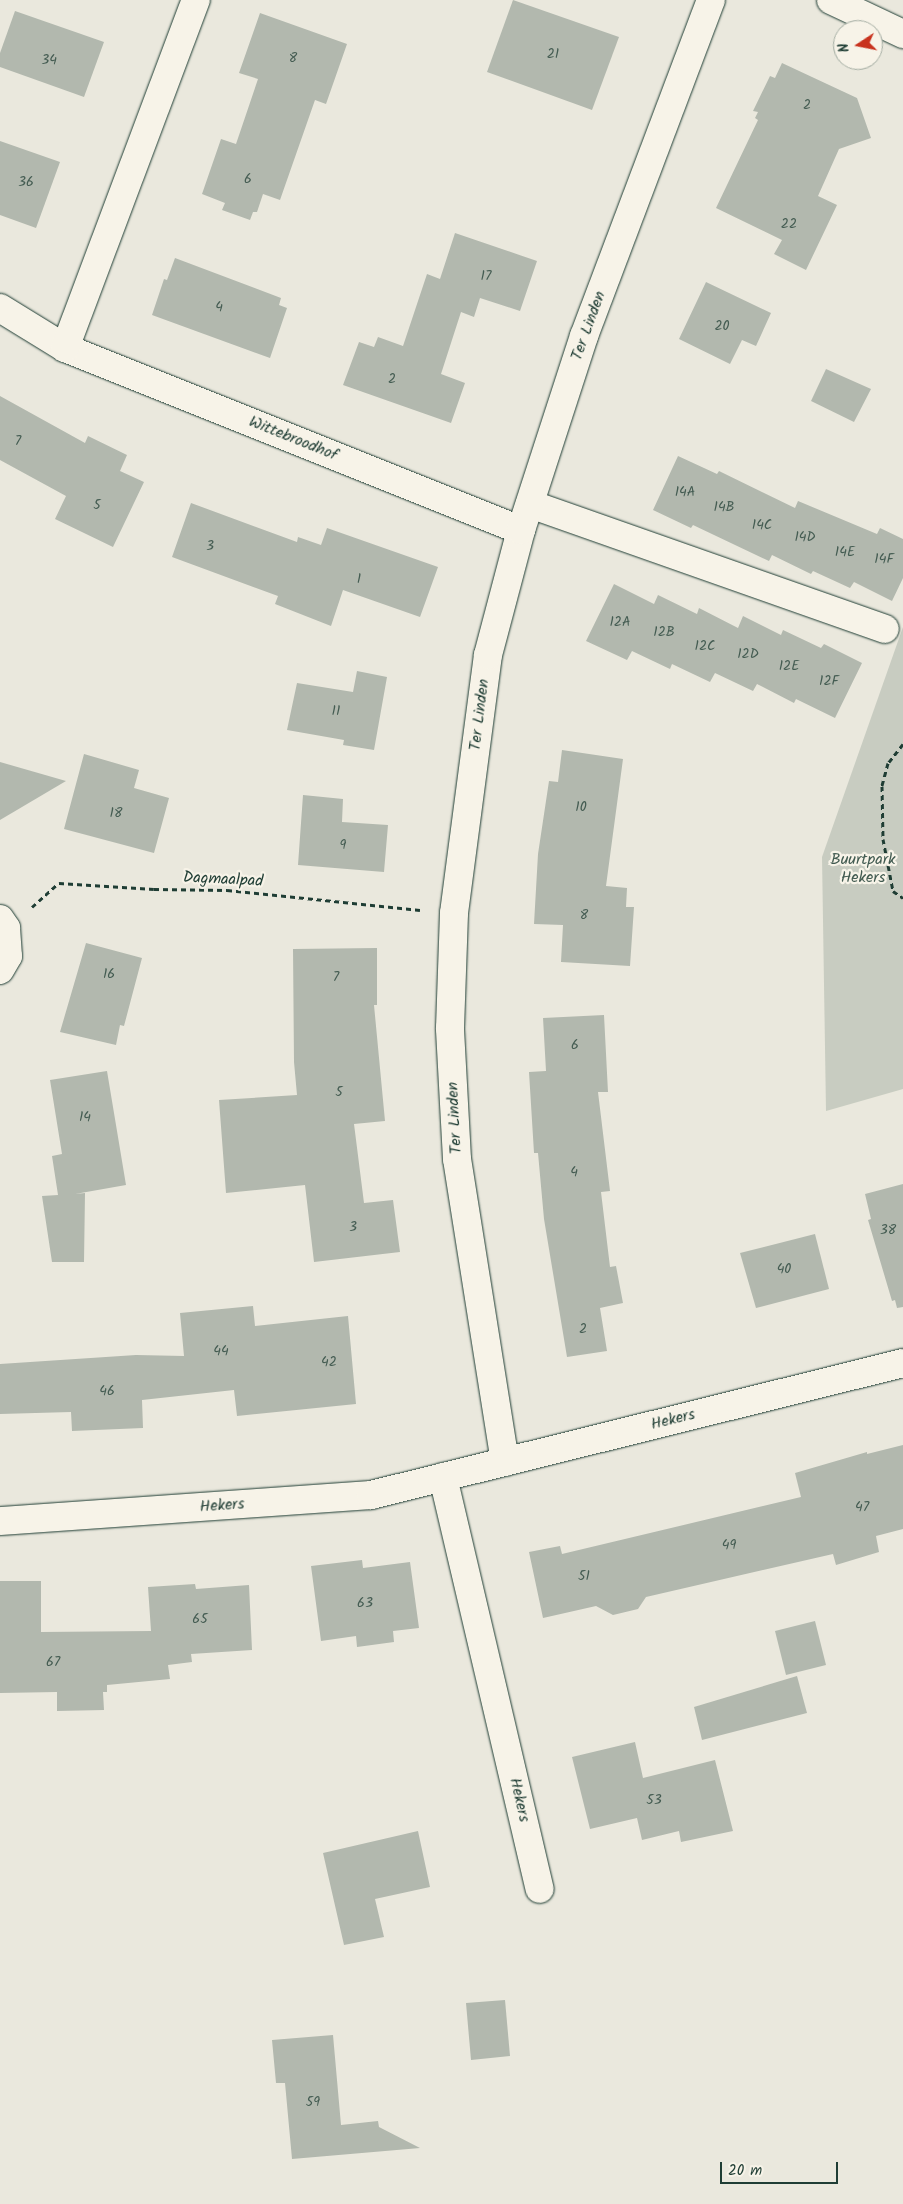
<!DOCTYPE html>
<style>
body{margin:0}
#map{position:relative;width:903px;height:2204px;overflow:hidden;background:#eae8dd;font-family:Kalam,sans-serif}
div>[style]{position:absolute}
.green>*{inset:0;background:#c8ccc1}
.building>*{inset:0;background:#b2b8ae}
.path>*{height:3px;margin-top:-1.5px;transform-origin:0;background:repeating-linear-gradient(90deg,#1f3d34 0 5px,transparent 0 9px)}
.roads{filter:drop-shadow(0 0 1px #1f3d34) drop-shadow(0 0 1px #1f3d34)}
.minor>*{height:28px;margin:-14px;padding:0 14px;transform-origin:14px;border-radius:14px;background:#f7f3e8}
span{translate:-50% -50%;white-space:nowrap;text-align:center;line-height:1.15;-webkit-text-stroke:4.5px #f7f3e8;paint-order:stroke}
.number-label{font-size:14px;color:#445c52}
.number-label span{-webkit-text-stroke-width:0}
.street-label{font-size:16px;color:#1f3d34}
.park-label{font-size:16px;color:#415a50}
.north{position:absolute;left:833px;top:20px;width:50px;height:50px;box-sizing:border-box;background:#f7f3e8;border:1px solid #a1aaa0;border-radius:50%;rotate:259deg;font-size:14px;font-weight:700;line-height:20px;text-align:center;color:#1f3d34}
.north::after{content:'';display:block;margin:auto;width:18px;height:22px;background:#c8321e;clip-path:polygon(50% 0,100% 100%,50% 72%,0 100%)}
.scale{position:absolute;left:720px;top:2162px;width:118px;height:22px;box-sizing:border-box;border:2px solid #1f3d34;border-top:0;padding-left:6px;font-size:15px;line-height:18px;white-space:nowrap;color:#1f3d34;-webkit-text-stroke:4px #f7f3e8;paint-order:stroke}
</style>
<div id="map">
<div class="green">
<div style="clip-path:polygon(903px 627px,903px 1089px,826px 1111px,822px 857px)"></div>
</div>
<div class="building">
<div style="clip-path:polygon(513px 0,619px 37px,592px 110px,487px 72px)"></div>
<div style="clip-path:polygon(15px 11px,104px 42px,84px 97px,0 67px,0 53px)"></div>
<div style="clip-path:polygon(260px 13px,347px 44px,326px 104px,315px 100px,280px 200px,263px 194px,257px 212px,253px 212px,250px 220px,222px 210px,225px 203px,202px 194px,221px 139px,236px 144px,258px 79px,239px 73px)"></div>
<div style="clip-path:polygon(782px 63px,857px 98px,871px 138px,839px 149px,818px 196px,837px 205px,806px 270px,774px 254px,782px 240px,716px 208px,758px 120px,755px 118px,758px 112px,753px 111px,770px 76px,775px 78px)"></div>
<div style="clip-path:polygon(0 141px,60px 162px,36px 228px,0 215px)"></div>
<div style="clip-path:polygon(455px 233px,537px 261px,520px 311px,480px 298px,474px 317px,461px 312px,441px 374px,465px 383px,451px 423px,343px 385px,359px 342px,374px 347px,378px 337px,403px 346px,427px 274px,440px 279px)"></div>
<div style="clip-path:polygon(175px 258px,281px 298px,279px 305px,287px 308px,270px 358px,152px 315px,164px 279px,167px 280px)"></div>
<div style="clip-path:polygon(706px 282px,771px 313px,756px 346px,742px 340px,730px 364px,679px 339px)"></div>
<div style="clip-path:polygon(826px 369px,871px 389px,854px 422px,811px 401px)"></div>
<div style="clip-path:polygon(0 396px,85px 443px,88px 436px,127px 455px,120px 471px,144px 482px,113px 547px,55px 519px,66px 496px,0 460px)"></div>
<div style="clip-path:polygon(678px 456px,717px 474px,719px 471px,795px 508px,798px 501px,877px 534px,880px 528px,903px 539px,903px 578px,892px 601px,854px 582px,850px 588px,813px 571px,811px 574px,772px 555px,769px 561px,693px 525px,691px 528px,653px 510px)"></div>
<div style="clip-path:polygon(191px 503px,297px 542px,298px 537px,321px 545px,327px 528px,438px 567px,420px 617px,343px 590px,331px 626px,275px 604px,278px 596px,172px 557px)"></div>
<div style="clip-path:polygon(614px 584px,654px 604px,658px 595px,697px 614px,699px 608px,738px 628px,743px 616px,781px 635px,783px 630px,821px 648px,824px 644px,862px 663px,835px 718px,796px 699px,794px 703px,757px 684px,753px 691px,715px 673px,710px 682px,672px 664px,670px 669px,632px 651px,627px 660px,586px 641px)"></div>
<div style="clip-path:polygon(357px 671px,387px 677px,374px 750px,343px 745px,344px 740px,287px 730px,297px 683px,353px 692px)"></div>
<div style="clip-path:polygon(562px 750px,623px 759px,606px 886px,627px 888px,626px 907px,634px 907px,630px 966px,561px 962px,563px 925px,534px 924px,538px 854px,549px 781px,558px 782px)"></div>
<div style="clip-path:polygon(84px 754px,139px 770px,134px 788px,169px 798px,154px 853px,64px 829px)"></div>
<div style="clip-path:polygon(0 762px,66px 781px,0 820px)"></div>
<div style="clip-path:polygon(303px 795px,343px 799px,342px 822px,388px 825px,384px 872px,298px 865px)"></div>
<div style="clip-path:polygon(86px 943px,142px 958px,124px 1026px,120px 1025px,116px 1045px,60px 1032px)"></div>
<div style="clip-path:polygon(377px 948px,377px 1005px,374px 1005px,385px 1121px,354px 1124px,364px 1203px,393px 1200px,400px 1252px,314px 1262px,305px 1185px,226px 1193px,219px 1100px,297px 1095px,294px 1062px,293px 949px)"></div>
<div style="clip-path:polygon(604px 1015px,608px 1092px,598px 1092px,610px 1191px,601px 1192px,610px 1267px,616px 1266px,623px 1303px,600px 1308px,607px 1351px,567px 1357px,544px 1219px,538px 1153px,534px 1153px,529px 1072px,546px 1071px,543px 1018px)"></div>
<div style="clip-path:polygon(107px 1071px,126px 1185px,75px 1194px,85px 1193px,84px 1262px,52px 1262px,42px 1196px,58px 1195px,52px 1156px,62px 1154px,50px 1080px)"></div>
<div style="clip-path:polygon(903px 1184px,903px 1307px,897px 1308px,895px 1300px,892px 1301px,868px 1220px,871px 1219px,865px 1194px)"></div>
<div style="clip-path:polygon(815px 1234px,829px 1289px,756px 1308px,740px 1253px)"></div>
<div style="clip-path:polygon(253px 1306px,255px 1326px,348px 1316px,356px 1404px,237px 1416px,234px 1390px,142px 1400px,143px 1428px,72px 1431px,71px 1412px,0 1414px,0 1364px,136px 1355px,184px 1356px,180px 1313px)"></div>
<div style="clip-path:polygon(903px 1445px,903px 1529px,876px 1536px,879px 1552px,836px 1565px,833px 1554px,646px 1597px,638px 1609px,613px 1615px,596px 1606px,543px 1618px,529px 1552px,560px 1546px,562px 1554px,801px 1497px,795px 1473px,867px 1452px,867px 1454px)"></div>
<div style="clip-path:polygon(362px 1560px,363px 1568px,410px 1562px,419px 1628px,393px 1631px,394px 1642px,357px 1647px,356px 1636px,321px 1641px,311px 1566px)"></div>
<div style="clip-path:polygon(0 1581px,41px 1581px,41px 1632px,151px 1631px,148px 1587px,195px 1584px,196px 1589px,249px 1585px,252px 1650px,191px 1654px,192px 1662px,168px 1665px,170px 1679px,107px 1685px,107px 1692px,103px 1692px,104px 1710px,57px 1711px,57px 1692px,0 1693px)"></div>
<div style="clip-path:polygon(815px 1621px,826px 1665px,786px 1675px,775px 1631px)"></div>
<div style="clip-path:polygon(797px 1676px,807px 1713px,702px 1740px,694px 1707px)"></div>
<div style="clip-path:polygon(635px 1742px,643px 1778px,715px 1760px,733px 1831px,681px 1842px,679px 1831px,642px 1840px,637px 1818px,590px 1829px,572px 1757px)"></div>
<div style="clip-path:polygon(418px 1831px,430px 1887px,375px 1899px,384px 1937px,344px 1945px,323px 1853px)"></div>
<div style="clip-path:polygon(505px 2000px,510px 2056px,471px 2060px,466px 2003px)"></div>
<div style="clip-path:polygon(333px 2035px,341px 2125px,378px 2121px,379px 2127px,420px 2148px,292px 2159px,285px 2083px,276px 2083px,272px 2040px)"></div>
</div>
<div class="path">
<div style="left:903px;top:744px;width:24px;rotate:128deg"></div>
<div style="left:888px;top:763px;width:24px;rotate:105deg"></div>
<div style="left:882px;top:786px;width:53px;rotate:88.9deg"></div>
<div style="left:883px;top:839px;width:53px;rotate:79.1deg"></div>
<div style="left:893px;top:891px;width:12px;rotate:35deg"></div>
<div style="left:32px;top:907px;width:36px;rotate:-42deg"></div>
<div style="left:59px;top:883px;width:95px;rotate:3.6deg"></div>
<div style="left:154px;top:889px;width:73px;rotate:0.8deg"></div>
<div style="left:227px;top:890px;width:194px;rotate:5.9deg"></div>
</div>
<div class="roads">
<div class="minor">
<div style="left:831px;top:0;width:80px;rotate:25.3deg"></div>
<div style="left:0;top:308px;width:76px;rotate:31.6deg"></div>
<div style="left:65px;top:348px;width:491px;rotate:21.8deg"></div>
<div style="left:65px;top:348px;width:372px;rotate:-69.4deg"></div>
<div style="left:530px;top:504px;width:376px;rotate:19.4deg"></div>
<div style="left:0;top:919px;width:11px;rotate:56deg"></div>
<div style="left:6px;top:928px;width:28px;rotate:86deg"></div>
<div style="left:8px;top:956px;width:16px;rotate:120deg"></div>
<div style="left:505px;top:1462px;width:307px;rotate:-99deg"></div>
<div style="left:457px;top:1159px;width:131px;rotate:-93.1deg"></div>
<div style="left:450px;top:1028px;width:115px;rotate:-88deg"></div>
<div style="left:454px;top:913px;width:260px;rotate:-82.5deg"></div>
<div style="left:488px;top:655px;width:129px;rotate:-75.2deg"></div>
<div style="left:521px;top:530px;width:204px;rotate:-72deg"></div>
<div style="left:584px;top:336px;width:359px;rotate:-69.3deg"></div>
<div style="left:443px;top:1477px;width:423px;rotate:76.8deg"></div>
<div style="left:0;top:1521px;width:372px;rotate:-4deg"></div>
<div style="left:371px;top:1495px;width:548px;rotate:-13.93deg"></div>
</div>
</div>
<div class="number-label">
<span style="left:553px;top:54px">21</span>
<span style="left:293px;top:58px">8</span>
<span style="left:49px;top:60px">34</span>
<span style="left:807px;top:105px">2</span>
<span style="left:248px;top:179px">6</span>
<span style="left:26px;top:182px">36</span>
<span style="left:789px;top:224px">22</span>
<span style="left:486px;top:276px">17</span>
<span style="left:219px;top:307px">4</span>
<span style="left:722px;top:326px">20</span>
<span style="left:392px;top:379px">2</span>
<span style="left:18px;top:441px">7</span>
<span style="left:685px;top:492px">14A</span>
<span style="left:97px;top:505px">5</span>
<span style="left:724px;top:507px">14B</span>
<span style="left:762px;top:525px">14C</span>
<span style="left:805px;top:537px">14D</span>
<span style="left:210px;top:546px">3</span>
<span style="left:845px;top:552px">14E</span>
<span style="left:884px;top:559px">14F</span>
<span style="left:359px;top:579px">1</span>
<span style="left:620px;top:622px">12A</span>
<span style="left:664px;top:632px">12B</span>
<span style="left:705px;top:646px">12C</span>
<span style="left:748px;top:654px">12D</span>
<span style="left:789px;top:666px">12E</span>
<span style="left:829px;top:681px">12F</span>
<span style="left:336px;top:711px">11</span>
<span style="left:581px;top:807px">10</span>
<span style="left:116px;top:813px">18</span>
<span style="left:343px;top:845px">9</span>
<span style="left:584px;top:915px">8</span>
<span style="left:109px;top:974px">16</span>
<span style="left:336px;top:977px">7</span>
<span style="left:575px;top:1045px">6</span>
<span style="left:339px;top:1092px">5</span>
<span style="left:85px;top:1117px">14</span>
<span style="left:574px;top:1172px">4</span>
<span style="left:353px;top:1227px">3</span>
<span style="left:888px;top:1230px">38</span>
<span style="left:784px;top:1269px">40</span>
<span style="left:583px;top:1329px">2</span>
<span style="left:221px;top:1351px">44</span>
<span style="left:329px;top:1362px">42</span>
<span style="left:107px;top:1391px">46</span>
<span style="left:862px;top:1507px">47</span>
<span style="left:729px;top:1545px">49</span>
<span style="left:584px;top:1576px">51</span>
<span style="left:365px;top:1603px">63</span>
<span style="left:200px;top:1619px">65</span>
<span style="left:53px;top:1662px">67</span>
<span style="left:654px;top:1800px">53</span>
<span style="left:313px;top:2102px">59</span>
</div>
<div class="street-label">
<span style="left:589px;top:326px;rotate:-70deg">Ter Linden</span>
<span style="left:293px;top:439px;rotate:22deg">Wittebroodhof</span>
<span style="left:480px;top:715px;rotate:-83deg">Ter Linden</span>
<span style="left:223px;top:880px;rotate:3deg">Dagmaalpad</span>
<span style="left:455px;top:1118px;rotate:-93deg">Ter Linden</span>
<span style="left:673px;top:1420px;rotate:-14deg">Hekers</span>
<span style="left:222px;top:1506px;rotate:-4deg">Hekers</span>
<span style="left:519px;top:1800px;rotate:77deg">Hekers</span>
</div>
<div class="park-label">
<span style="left:863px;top:869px">Buurtpark<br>Hekers</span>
</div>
<div class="north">N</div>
<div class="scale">20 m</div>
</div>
